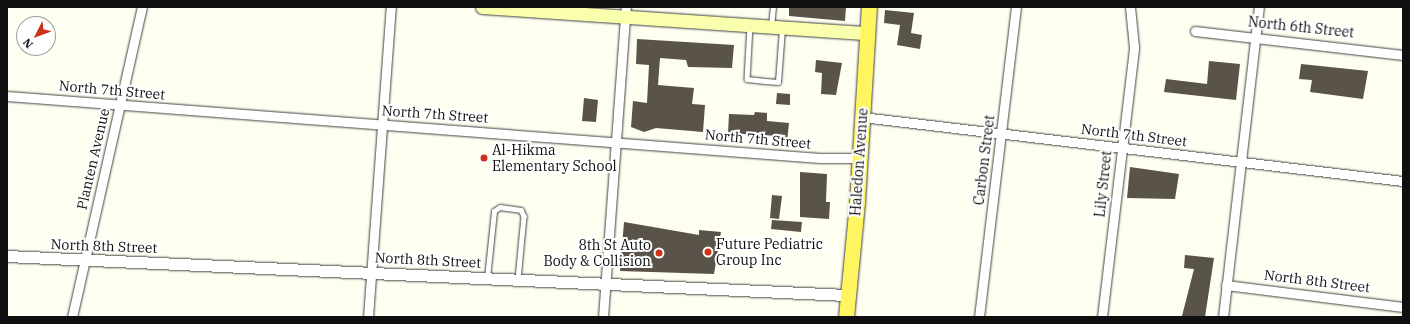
<!DOCTYPE html>
<style>
body{margin:0}
#map{position:relative;width:1410px;height:324px;overflow:hidden;background:#fffff1;font-family:"IBM Plex Serif",serif}
div>[style]{position:absolute}
.building>*{inset:0;background:#59534a}
.roads{filter:drop-shadow(0 0 1px #424242) drop-shadow(0 0 1px #424242)}
.service>*{height:4.5px;margin:-2.25px;padding:0 2.25px;transform-origin:2.25px;border-radius:2.25px;background:#fff}
.minor>*{height:9px;margin:-4.5px;padding:0 4.5px;transform-origin:4.5px;border-radius:4.5px;background:#fff}
.tertiary>*{height:11px;margin:-5.5px;padding:0 5.5px;transform-origin:5.5px;border-radius:5.5px;background:#fff}
.secondary>*{height:13px;margin:-6.5px;padding:0 6.5px;transform-origin:6.5px;border-radius:6.5px;background:#f9ffac}
.primary>*{height:15px;margin:-7.5px;padding:0 7.5px;transform-origin:7.5px;border-radius:7.5px;background:#fff561}
.dots>*{width:11px;height:11px;translate:-50% -50%;box-sizing:border-box;border:2px solid #fff;border-radius:50%}
span{translate:-50% -50%;white-space:nowrap;text-align:center;line-height:1.15;-webkit-text-stroke:4px #fff;paint-order:stroke}
.street-label{font-size:14px;color:#0f0f0f}
.poi-label{font-size:14px;color:#0f0f0f}
.left{translate:0 -50%;text-align:left}
.right{translate:-100% -50%;text-align:right}
.frame{position:absolute;inset:0;border:8px solid #0f0f0f;pointer-events:none}
.north{position:absolute;left:16px;top:16px;width:40px;height:40px;box-sizing:border-box;background:#fff;border:1px solid #9f9f9f;border-radius:50%;rotate:228deg;font-size:11px;font-weight:700;line-height:16px;text-align:center;color:#0f0f0f}
.north::after{content:'';display:block;margin:auto;width:14px;height:18px;background:#ce3118;clip-path:polygon(50% 0,100% 100%,50% 72%,0 100%)}
</style>
<div id="map">
<div class="building">
<div style="clip-path:polygon(789px 7px,846px 7px,845px 21px,789px 16px)"></div>
<div style="clip-path:polygon(885px 10px,914px 13px,911px 33px,922px 35px,920px 49px,897px 45px,900px 25px,884px 23px)"></div>
<div style="clip-path:polygon(637px 39px,734px 45px,732px 68px,688px 67px,686px 60px,660px 58px,658px 85px,694px 88px,692px 104px,705px 105px,703px 132px,656px 128px,644px 132px,631px 127px,633px 101px,647px 103px,649px 65px,636px 64px)"></div>
<div style="clip-path:polygon(816px 60px,842px 63px,836px 95px,821px 94px,822px 73px,815px 72px)"></div>
<div style="clip-path:polygon(1209px 61px,1240px 64px,1236px 100px,1164px 92px,1166px 79px,1207px 84px)"></div>
<div style="clip-path:polygon(1301px 64px,1368px 71px,1363px 99px,1310px 92px,1312px 80px,1299px 79px)"></div>
<div style="clip-path:polygon(777px 93px,790px 94px,790px 105px,776px 104px)"></div>
<div style="clip-path:polygon(584px 98px,598px 100px,596px 122px,582px 121px)"></div>
<div style="clip-path:polygon(755px 112px,767px 113px,767px 121px,789px 123px,787px 142px,778px 141px,778px 136px,728px 133px,729px 114px,754px 115px)"></div>
<div style="clip-path:polygon(1130px 167px,1179px 174px,1175px 199px,1127px 198px)"></div>
<div style="clip-path:polygon(800px 172px,827px 174px,826px 202px,830px 202px,829px 219px,800px 217px)"></div>
<div style="clip-path:polygon(772px 195px,782px 196px,779px 219px,770px 218px)"></div>
<div style="clip-path:polygon(772px 220px,802px 222px,801px 232px,771px 229px)"></div>
<div style="clip-path:polygon(624px 222px,699px 235px,699px 230px,721px 232px,714px 274px,620px 271px)"></div>
<div style="clip-path:polygon(1185px 255px,1214px 258px,1205px 317px,1182px 316px,1194px 269px,1184px 268px)"></div>
</div>
<div class="roads">
<div class="service">
<div style="left:750px;top:26px;width:53px;rotate:93.2deg"></div>
<div style="left:747px;top:79px;width:18px;rotate:6deg"></div>
<div style="left:765px;top:81px;width:13px;rotate:4deg"></div>
<div style="left:778px;top:82px;width:53px;rotate:-85.7deg"></div>
<div style="left:771px;top:26px;width:19px;rotate:-84deg"></div>
<div style="left:487px;top:278px;width:67px;rotate:-84deg"></div>
<div style="left:494px;top:211px;width:7px;rotate:-34deg"></div>
<div style="left:500px;top:207px;width:21px;rotate:8deg"></div>
<div style="left:521px;top:210px;width:7px;rotate:63deg"></div>
<div style="left:524px;top:216px;width:63px;rotate:95.4deg"></div>
</div>
<div class="minor">
<div style="left:1195px;top:31px;width:209px;rotate:6.6deg"></div>
<div style="left:7px;top:96px;width:815px;rotate:4.36deg"></div>
<div style="left:820px;top:158px;width:41px"></div>
<div style="left:862px;top:117px;width:545px;rotate:6.75deg"></div>
<div style="left:1226px;top:285px;width:178px;rotate:7.1deg"></div>
<div style="left:72px;top:317px;width:318px;rotate:-77.3deg"></div>
<div style="left:368px;top:317px;width:311px;rotate:-85.8deg"></div>
<div style="left:603px;top:317px;width:311px;rotate:-85.8deg"></div>
<div style="left:979px;top:317px;width:312px;rotate:-83.2deg"></div>
<div style="left:1102px;top:317px;width:272px;rotate:-83.2deg"></div>
<div style="left:1134px;top:47px;width:40px;rotate:-95.7deg"></div>
<div style="left:1223px;top:317px;width:312px;rotate:-83.4deg"></div>
</div>
<div class="tertiary">
<div style="left:7px;top:256px;width:842px;rotate:2.66deg"></div>
</div>
<div class="secondary">
<div style="left:482px;top:7px;width:387px;rotate:3.9deg"></div>
</div>
<div class="primary">
<div style="left:846px;top:317px;width:116px;rotate:-84.5deg"></div>
<div style="left:857px;top:202px;width:195px;rotate:-86.5deg"></div>
</div>
</div>
<div class="dots">
<div style="left:484px;top:158px;background:#ce3118"></div>
<div style="left:708px;top:252px;background:#ce3118"></div>
<div style="left:659px;top:253px;background:#ce3118"></div>
</div>
<div class="street-label">
<span style="left:1301px;top:27px;rotate:6deg">North 6th Street</span>
<span style="left:112px;top:90px;rotate:5deg">North 7th Street</span>
<span style="left:435px;top:114px;rotate:4deg">North 7th Street</span>
<span style="left:1134px;top:135px;rotate:7deg">North 7th Street</span>
<span style="left:758px;top:139px;rotate:5deg">North 7th Street</span>
<span style="left:93px;top:159px;rotate:-77deg">Planten Avenue</span>
<span style="left:984px;top:160px;rotate:-83deg">Carbon Street</span>
<span style="left:859px;top:162px;rotate:-86deg">Haledon Avenue</span>
<span style="left:1103px;top:184px;rotate:-84deg">Lily Street</span>
<span style="left:104px;top:246px;rotate:2deg">North 8th Street</span>
<span style="left:428px;top:260px;rotate:3deg">North 8th Street</span>
<span style="left:1317px;top:281px;rotate:7deg">North 8th Street</span>
</div>
<div class="poi-label">
<span class="left" style="left:492px;top:158px">Al-Hikma<br>Elementary School</span>
<span class="left" style="left:716px;top:252px">Future Pediatric<br>Group Inc</span>
<span class="right" style="left:651px;top:253px">8th St Auto<br>Body &amp; Collision</span>
</div>
<div class="frame"></div>
<div class="north">N</div>
</div>
